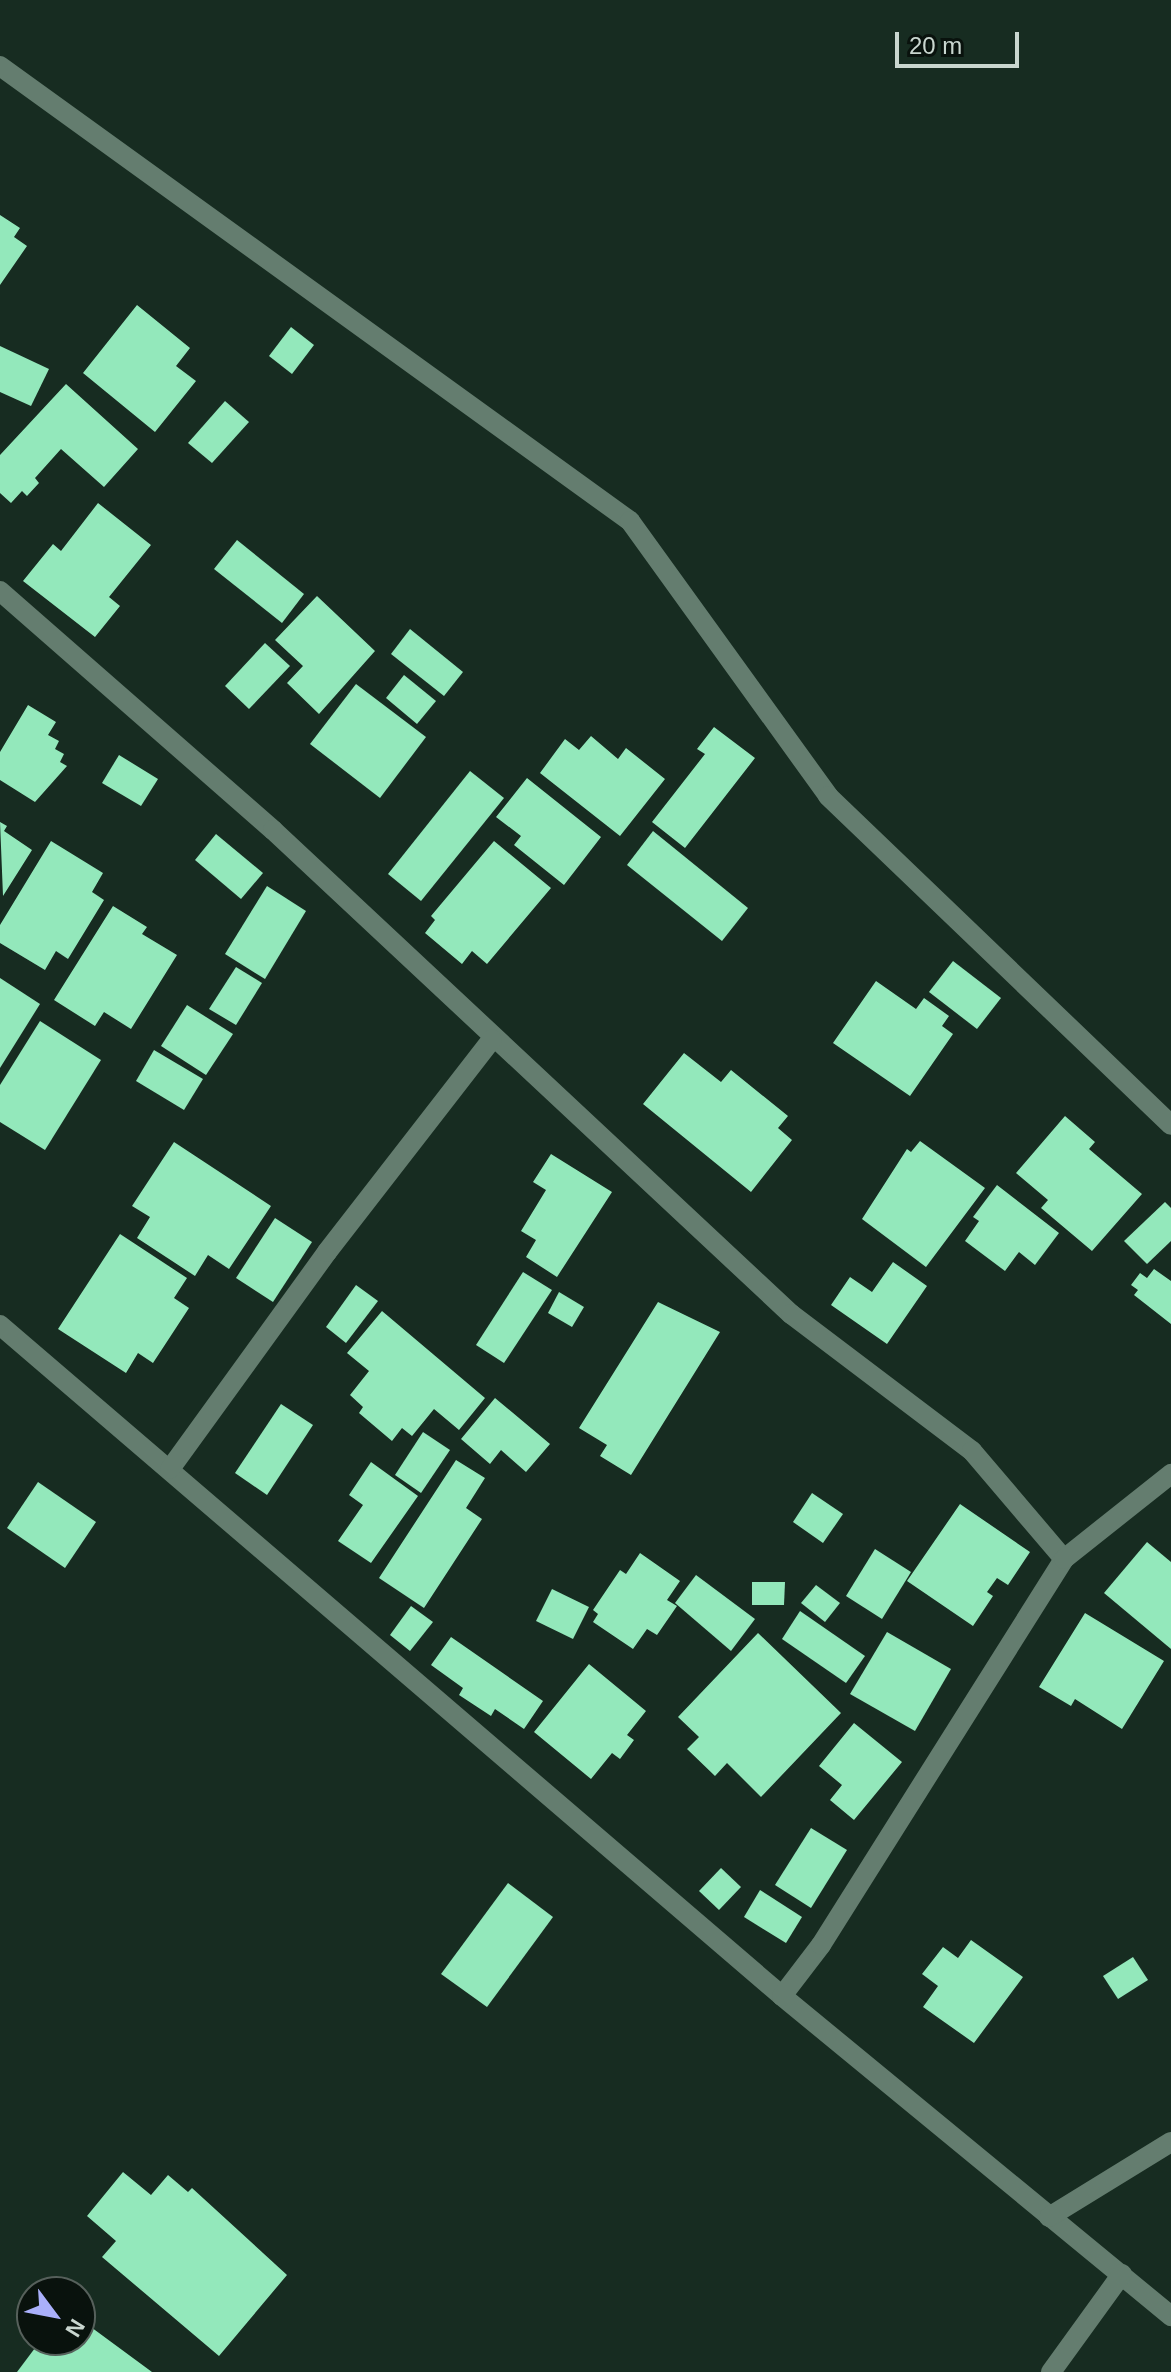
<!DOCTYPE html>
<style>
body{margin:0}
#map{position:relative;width:1171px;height:2372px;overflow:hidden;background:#172c21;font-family:Helvetica,sans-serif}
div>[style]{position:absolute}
.building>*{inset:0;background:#93e8bb}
.minor>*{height:20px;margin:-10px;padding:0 10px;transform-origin:10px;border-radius:10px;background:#647d6f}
span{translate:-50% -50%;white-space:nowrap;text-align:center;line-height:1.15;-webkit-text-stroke:8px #09120d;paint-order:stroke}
.north{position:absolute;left:16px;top:2276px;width:80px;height:80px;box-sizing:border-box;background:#09120d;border:2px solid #56605b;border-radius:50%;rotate:122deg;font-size:22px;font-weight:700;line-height:32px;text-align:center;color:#c9d6cf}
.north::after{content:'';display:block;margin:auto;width:28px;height:36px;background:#aab0fb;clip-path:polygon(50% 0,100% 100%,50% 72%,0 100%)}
.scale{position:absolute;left:895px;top:32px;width:124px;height:36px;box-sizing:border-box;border:4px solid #c9d6cf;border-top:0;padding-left:10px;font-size:24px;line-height:28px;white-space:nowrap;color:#c9d6cf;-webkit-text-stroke:6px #09120d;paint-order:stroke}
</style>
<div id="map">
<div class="building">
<div style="clip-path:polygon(0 215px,20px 228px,14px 237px,27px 246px,0 285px)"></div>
<div style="clip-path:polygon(137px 305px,190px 348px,176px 366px,196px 381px,155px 432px,83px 373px)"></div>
<div style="clip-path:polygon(291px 327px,314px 345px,292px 374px,269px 356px)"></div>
<div style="clip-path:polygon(0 346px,49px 369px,31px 406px,0 392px)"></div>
<div style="clip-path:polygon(66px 384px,138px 449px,104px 487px,61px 449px,35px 478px,39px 483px,27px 496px,22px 491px,11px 503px,0 493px,0 455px)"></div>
<div style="clip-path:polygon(225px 401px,249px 422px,212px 463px,188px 443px)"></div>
<div style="clip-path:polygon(98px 503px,151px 545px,109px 597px,120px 606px,95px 637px,23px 581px,53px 544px,61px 551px)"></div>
<div style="clip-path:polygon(237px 540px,304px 594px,282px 623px,214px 569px)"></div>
<div style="clip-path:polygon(317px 596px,375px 651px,319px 714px,287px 683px,303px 666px,275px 640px)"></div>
<div style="clip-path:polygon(410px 629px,463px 672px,444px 696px,391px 654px)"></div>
<div style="clip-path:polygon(265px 643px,290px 666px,249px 709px,225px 686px)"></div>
<div style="clip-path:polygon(404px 675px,436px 701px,417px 724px,386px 698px)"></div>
<div style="clip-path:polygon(356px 684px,426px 737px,380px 798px,310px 744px)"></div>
<div style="clip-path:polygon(28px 705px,56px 722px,48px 735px,59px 741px,55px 749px,64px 754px,60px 762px,67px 766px,35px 802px,0 780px,0 752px)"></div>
<div style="clip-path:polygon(714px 727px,755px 758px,685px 848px,652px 822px,705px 754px,697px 749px)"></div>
<div style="clip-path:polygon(591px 736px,618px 759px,626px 748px,665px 779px,620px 836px,540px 773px,565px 739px,579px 750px)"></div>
<div style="clip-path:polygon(119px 755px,158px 779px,141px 806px,102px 783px)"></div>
<div style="clip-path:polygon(470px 771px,504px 798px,421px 901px,388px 874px)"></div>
<div style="clip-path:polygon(527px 778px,601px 837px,564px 885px,514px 845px,521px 836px,496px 817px)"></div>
<div style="clip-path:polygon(0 822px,7px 826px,4px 831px,32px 850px,3px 896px)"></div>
<div style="clip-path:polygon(653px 831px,748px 908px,722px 941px,627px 865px)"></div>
<div style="clip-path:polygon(216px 834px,263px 873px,241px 899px,195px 860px)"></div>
<div style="clip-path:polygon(51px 841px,103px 873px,92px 892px,104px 900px,68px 959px,56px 951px,45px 970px,0 943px,0 925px)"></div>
<div style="clip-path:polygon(494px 841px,551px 888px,487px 964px,472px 951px,462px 964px,425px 933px,435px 920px,431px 916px)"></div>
<div style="clip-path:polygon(267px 886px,306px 911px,265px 979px,225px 954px)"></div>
<div style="clip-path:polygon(113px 906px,147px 927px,142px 934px,177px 955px,131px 1029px,104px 1012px,95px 1026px,54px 1000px)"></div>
<div style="clip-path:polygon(953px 961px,1001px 998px,977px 1029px,929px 992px)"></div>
<div style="clip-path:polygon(236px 967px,262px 983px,236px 1025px,209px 1009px)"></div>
<div style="clip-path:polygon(0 978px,40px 1004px,0 1068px)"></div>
<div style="clip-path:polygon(876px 981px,916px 1009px,924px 998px,949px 1016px,942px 1026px,953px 1034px,910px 1096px,833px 1043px)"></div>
<div style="clip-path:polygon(187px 1005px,233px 1034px,206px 1075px,161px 1046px)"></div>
<div style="clip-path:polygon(40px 1021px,101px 1060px,45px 1150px,0 1122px,0 1085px)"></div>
<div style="clip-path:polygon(154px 1050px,203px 1079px,184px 1110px,136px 1081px)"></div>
<div style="clip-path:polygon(684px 1053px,721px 1082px,731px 1070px,788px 1116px,778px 1128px,792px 1140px,751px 1192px,643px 1104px)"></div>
<div style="clip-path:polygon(1065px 1116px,1095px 1142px,1089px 1149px,1142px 1194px,1092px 1251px,1041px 1208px,1048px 1200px,1016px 1173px)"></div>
<div style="clip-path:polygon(920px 1141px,985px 1188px,926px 1267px,862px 1219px,907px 1149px,911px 1152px)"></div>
<div style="clip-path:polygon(174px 1142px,271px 1206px,229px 1269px,208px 1255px,195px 1276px,137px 1238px,150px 1217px,132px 1206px)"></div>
<div style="clip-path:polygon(551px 1154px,612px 1192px,557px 1277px,526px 1257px,536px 1240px,521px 1231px,546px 1190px,533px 1182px)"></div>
<div style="clip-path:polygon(997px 1185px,1059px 1233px,1035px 1265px,1019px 1252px,1005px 1271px,965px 1241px,979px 1221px,973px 1217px)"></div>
<div style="clip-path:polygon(1165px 1202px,1171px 1208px,1171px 1241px,1147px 1264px,1124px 1241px)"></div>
<div style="clip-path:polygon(275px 1218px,312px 1242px,273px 1302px,236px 1278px)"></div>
<div style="clip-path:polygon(120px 1234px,187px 1278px,174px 1298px,189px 1308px,153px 1363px,138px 1353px,126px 1373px,58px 1329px)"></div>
<div style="clip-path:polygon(893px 1262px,927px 1286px,887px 1344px,831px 1305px,850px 1277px,872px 1292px)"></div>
<div style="clip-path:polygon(1154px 1269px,1171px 1281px,1171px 1324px,1134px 1295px,1138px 1290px,1131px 1285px,1140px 1273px,1147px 1278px)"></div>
<div style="clip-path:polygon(523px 1272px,552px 1290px,504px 1363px,476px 1345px)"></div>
<div style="clip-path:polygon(356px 1285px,378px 1301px,346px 1343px,326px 1327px)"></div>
<div style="clip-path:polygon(559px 1292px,584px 1307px,572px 1327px,548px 1313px)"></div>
<div style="clip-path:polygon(658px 1302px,720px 1332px,631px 1475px,600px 1456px,607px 1445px,579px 1428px)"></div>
<div style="clip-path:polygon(382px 1311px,485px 1398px,459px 1430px,434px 1409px,412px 1436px,402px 1428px,392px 1441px,359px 1413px,363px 1407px,350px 1395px,369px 1371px,347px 1353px)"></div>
<div style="clip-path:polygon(495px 1398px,550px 1444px,526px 1472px,501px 1450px,490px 1464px,461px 1439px)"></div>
<div style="clip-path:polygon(281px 1404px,313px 1425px,267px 1495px,235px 1473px)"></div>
<div style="clip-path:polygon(423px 1432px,450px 1450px,421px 1493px,395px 1475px)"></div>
<div style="clip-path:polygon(456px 1460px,485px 1478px,466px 1508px,482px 1519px,424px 1608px,379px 1578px)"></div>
<div style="clip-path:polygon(371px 1462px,418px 1496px,371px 1563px,338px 1541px,363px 1505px,349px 1495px)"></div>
<div style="clip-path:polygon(38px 1482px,96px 1522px,65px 1568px,7px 1528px)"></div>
<div style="clip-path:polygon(812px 1493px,843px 1514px,823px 1543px,793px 1522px)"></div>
<div style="clip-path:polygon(960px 1504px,1030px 1552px,1008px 1585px,997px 1578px,987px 1592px,993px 1596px,973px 1626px,907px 1581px)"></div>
<div style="clip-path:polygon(1147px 1542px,1171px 1562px,1171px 1649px,1104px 1593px)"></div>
<div style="clip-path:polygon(875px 1549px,911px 1572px,882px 1619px,846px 1596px)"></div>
<div style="clip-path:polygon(640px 1553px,680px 1581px,667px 1600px,677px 1606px,657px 1635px,647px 1629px,633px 1649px,593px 1622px,598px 1614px,593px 1610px,620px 1570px,626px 1574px)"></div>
<div style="clip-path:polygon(696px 1575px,755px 1619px,731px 1651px,675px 1603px)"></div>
<div style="clip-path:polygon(752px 1582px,785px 1582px,784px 1605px,752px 1605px)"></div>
<div style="clip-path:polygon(816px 1585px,840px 1603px,825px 1622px,801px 1603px)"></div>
<div style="clip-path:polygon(552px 1589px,589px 1607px,573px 1639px,536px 1621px)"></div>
<div style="clip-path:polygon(411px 1606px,433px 1622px,410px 1651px,390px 1635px)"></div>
<div style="clip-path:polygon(800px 1611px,865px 1656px,846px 1683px,782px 1639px)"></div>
<div style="clip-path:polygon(1085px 1613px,1164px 1661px,1122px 1729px,1075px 1699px,1071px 1706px,1039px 1687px)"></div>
<div style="clip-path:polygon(887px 1632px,951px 1669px,915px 1731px,850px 1694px)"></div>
<div style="clip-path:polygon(758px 1633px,841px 1713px,761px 1797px,727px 1763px,715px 1776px,687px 1749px,699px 1737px,678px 1717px)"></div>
<div style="clip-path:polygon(451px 1637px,543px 1701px,524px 1729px,495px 1709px,491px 1716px,459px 1695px,463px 1688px,431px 1665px)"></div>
<div style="clip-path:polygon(589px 1664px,646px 1711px,627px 1735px,634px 1740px,620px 1759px,612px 1753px,591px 1779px,534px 1732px)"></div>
<div style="clip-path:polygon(854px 1723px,902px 1762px,854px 1820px,830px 1800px,842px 1785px,819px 1766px)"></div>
<div style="clip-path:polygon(811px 1828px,847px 1850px,811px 1908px,775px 1885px)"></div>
<div style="clip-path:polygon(721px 1868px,741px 1887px,719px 1910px,699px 1891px)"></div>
<div style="clip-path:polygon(508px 1883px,553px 1917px,487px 2007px,441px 1974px)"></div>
<div style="clip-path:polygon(760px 1890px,802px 1917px,786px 1943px,744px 1917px)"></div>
<div style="clip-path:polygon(971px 1940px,1023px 1977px,974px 2043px,923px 2007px,938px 1986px,922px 1974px,943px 1947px,958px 1958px)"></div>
<div style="clip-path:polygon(1133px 1957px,1148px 1980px,1118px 1999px,1103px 1976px)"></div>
<div style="clip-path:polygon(123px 2172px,151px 2195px,168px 2175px,188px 2192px,192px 2188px,287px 2275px,219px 2356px,102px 2257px,116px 2241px,87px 2216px)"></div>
<div style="clip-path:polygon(80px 2319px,152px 2372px,17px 2372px,41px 2340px,80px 2340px)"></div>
</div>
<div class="minor">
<div style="left:0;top:66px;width:777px;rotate:35.84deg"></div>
<div style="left:630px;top:521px;width:339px;rotate:54.2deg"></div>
<div style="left:828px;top:796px;width:475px;rotate:43.8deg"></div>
<div style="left:0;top:591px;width:363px;rotate:41.2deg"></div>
<div style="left:273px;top:830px;width:709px;rotate:43.06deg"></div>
<div style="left:791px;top:1314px;width:227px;rotate:37.1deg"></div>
<div style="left:972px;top:1451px;width:142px;rotate:49.6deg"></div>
<div style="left:0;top:1325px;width:1030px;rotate:40.63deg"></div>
<div style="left:782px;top:1996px;width:504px;rotate:39.44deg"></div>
<div style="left:170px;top:1469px;width:268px;rotate:-54.1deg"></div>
<div style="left:327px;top:1252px;width:269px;rotate:-52.2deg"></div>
<div style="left:782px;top:1996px;width:64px;rotate:-52.6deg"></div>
<div style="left:821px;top:1945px;width:456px;rotate:-57.8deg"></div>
<div style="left:1064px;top:1559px;width:137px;rotate:-38.5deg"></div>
<div style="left:1049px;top:2217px;width:143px;rotate:-31.6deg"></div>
<div style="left:1051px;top:2372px;width:121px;rotate:-54.1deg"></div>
</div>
<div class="north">N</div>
<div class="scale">20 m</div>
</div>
